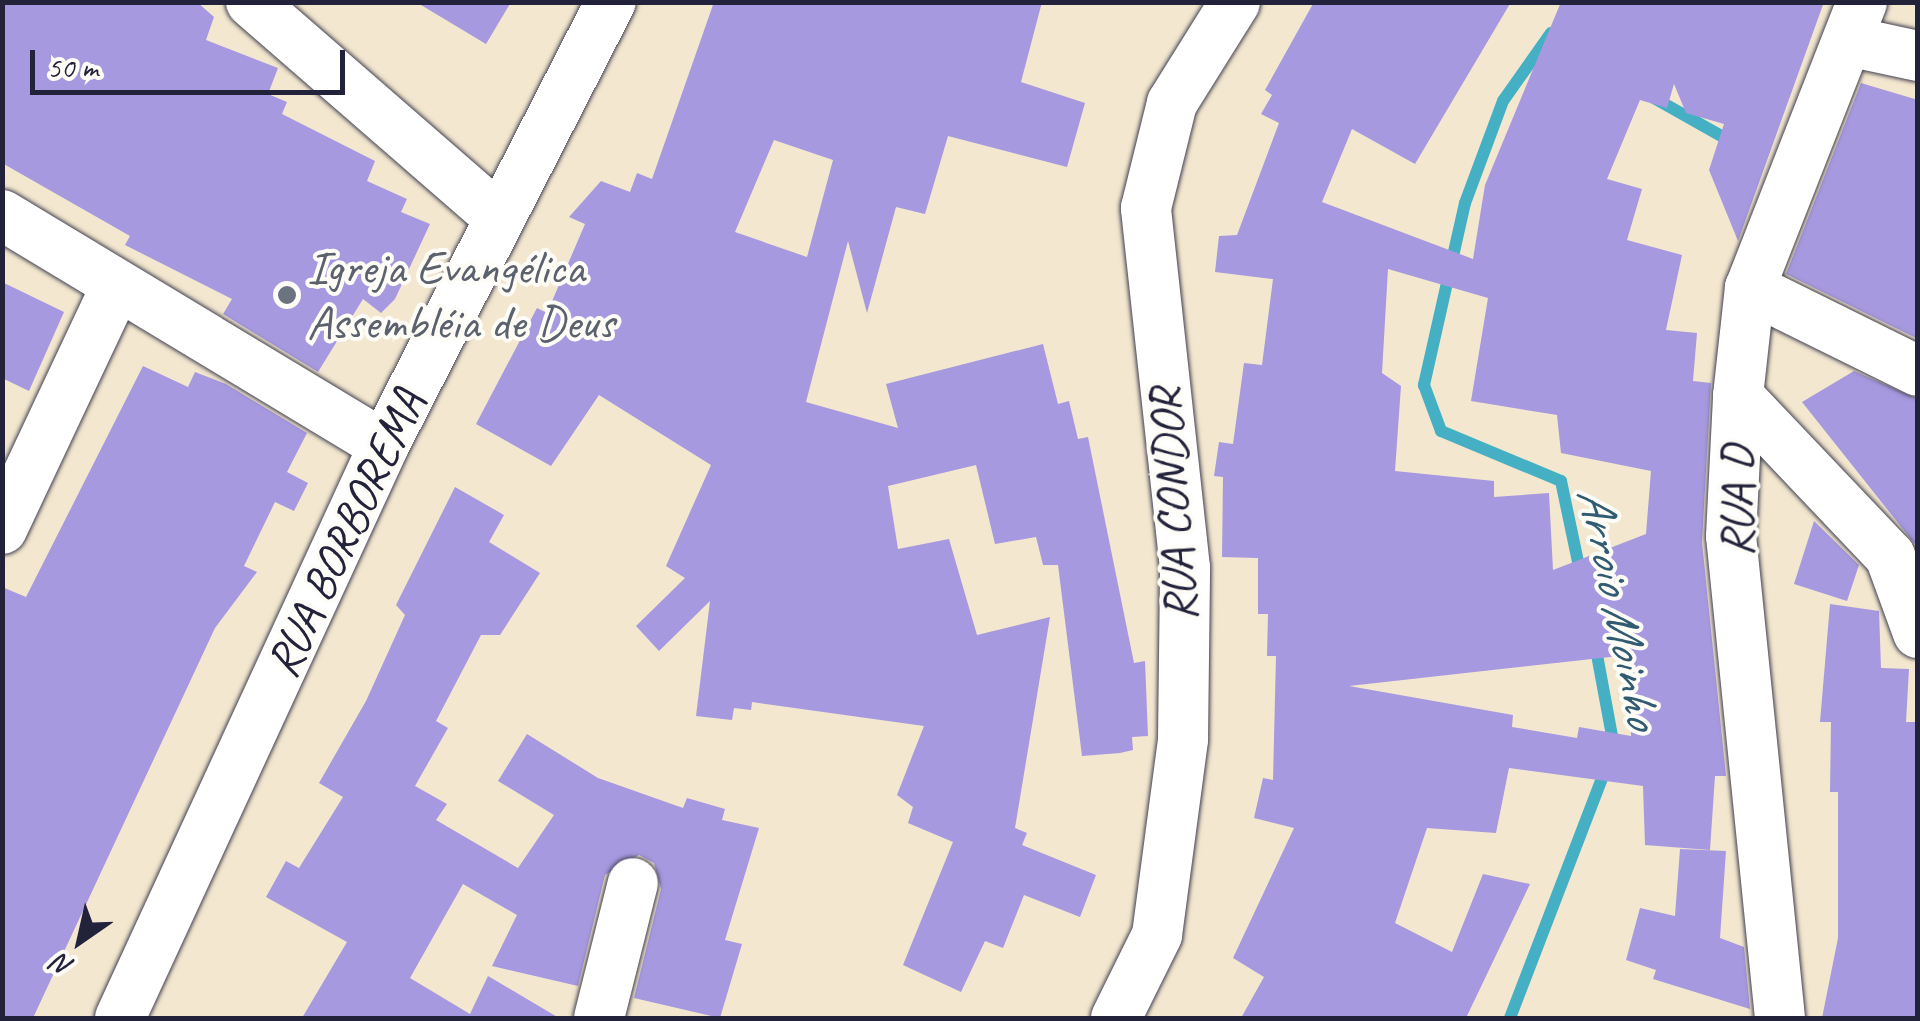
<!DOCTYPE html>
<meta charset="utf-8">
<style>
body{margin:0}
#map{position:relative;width:1920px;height:1021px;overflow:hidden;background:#f3e7cf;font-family:Caveat,sans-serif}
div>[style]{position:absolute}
.stream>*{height:12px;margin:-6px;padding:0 6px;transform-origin:6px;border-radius:6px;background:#45b0c3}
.building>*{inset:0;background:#a699df}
.roads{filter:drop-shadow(0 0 2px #414051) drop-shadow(0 0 2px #414051)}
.minor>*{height:50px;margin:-25px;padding:0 25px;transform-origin:25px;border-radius:25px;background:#fff}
.dots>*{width:28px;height:28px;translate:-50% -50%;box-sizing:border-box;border:5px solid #fdfcf7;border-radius:50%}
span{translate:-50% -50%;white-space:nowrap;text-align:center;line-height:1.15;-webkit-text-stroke:8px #fdfcf7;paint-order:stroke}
.worship-label{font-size:48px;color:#5b616d}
.left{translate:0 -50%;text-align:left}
.street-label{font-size:48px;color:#22223b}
.water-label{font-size:50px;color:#305b71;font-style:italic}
.frame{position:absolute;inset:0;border:5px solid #22223b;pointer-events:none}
.north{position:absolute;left:30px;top:891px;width:100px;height:100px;-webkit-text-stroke:8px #fdfcf7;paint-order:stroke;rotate:214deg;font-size:28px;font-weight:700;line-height:40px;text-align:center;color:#22223b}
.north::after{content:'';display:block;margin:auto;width:35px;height:45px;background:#22223b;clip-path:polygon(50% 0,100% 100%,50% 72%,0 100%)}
.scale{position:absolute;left:30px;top:50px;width:315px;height:45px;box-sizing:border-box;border:5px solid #22223b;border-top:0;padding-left:12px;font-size:30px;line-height:35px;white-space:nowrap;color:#22223b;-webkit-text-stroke:8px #fdfcf7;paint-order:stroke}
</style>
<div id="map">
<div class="stream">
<div style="left:1551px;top:33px;width:83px;rotate:125.2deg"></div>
<div style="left:1503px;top:101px;width:109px;rotate:110.4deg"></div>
<div style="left:1465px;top:203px;width:187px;rotate:102.7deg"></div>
<div style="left:1424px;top:385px;width:49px;rotate:69.7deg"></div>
<div style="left:1441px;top:431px;width:130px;rotate:22.6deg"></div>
<div style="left:1561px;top:481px;width:97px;rotate:78.1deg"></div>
<div style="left:1654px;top:98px;width:90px;rotate:29.4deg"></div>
<div style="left:1595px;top:644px;width:105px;rotate:79.5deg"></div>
<div style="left:1510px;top:1018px;width:271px;rotate:-69deg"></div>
</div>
<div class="building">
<div style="clip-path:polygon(2px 2px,197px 2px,214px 17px,206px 40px,278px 68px,268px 94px,287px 102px,282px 114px,375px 161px,367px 181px,407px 199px,401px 212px,430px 224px,395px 299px,381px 313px,363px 299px,318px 372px,223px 314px,232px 299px,125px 245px,130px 236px,2px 163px)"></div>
<div style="clip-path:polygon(416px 2px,511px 2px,486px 44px)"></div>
<div style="clip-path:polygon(evenodd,714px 2px,1042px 2px,1021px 82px,1085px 103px,1067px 167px,948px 136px,925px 214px,896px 207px,867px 313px,848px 241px,806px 402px,898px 428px,886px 384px,1043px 344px,1058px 404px,1069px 401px,1078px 439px,1088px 437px,1134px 663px,1145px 661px,1148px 736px,1132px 737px,1133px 750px,1120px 753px,1082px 756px,1058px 565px,1043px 565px,1036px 537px,995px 544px,976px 465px,888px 486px,898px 549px,949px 539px,977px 635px,1050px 617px,1015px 828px,1027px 833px,1022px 845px,1096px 875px,1080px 917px,1024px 895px,1003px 948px,985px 941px,961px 992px,903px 965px,953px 842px,908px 823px,913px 807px,897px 795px,924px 726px,752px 702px,751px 710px,734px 708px,732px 720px,696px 716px,710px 601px,659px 651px,636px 626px,685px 578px,666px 566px,711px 465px,599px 395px,551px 466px,476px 424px,537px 308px,547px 313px,585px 224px,569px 217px,601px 181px,630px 192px,637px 173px,652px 179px,714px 2px,774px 140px,833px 160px,807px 257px,735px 232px,774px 140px)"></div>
<div style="clip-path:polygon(evenodd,1314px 2px,1511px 2px,1415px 164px,1352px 129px,1322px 202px,1473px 259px,1485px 185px,1561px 2px,1824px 2px,1738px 241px,1709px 170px,1724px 124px,1686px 113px,1674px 84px,1667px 108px,1640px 100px,1607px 179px,1642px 189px,1627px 240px,1682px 255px,1666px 330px,1697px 333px,1693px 381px,1711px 383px,1702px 542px,1726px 776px,1715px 776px,1710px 850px,1645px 845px,1643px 786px,1509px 768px,1496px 833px,1427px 828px,1395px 923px,1452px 952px,1483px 874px,1530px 884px,1466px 1018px,1241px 1018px,1264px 977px,1233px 958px,1294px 828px,1254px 818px,1263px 778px,1273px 780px,1276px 656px,1267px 656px,1268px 614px,1258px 614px,1258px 558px,1222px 557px,1223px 477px,1214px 476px,1219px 442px,1233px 444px,1244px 363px,1262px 365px,1273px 279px,1215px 272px,1219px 236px,1237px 235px,1279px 123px,1261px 114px,1272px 95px,1265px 90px,1314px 2px,1388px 269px,1488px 298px,1471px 401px,1557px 415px,1561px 453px,1651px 471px,1646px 534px,1553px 570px,1549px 493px,1494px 497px,1494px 481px,1395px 471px,1401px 386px,1382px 373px,1388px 269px,1314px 2px,1628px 655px,1631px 736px,1579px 727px,1577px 738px,1512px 727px,1513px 715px,1349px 686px,1628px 655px)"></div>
<div style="clip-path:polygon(1861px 83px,1918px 100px,1918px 339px,1786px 274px)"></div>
<div style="clip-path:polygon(2px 282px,64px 312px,29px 391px,2px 378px)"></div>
<div style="clip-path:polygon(143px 366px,188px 387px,195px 372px,226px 384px,307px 433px,287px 472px,308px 483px,294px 511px,275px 502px,244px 566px,257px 572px,215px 628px,33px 1018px,2px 1018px,2px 587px,26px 597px)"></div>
<div style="clip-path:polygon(1854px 371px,1918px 399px,1918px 548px,1802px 402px)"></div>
<div style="clip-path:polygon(455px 487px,504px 515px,489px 542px,540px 573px,500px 635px,481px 635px,436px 721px,448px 728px,415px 786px,447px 804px,436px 820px,518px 868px,554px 815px,498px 781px,527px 734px,598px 778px,683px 808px,687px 798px,725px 809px,722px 820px,759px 828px,725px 940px,742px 944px,720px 1018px,634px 998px,661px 889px,654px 863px,639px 855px,605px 875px,578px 986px,492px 966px,517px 915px,463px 884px,410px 978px,470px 1014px,488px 976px,559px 1018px,302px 1018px,347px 942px,266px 897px,286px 861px,299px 868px,343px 797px,319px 783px,366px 701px,405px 615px,396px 605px)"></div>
<div style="clip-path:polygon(1814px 521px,1859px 565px,1847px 601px,1794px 584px)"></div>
<div style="clip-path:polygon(1830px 604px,1879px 611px,1881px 668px,1909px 669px,1906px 722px,1918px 722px,1918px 1018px,1822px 1018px,1838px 938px,1838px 792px,1830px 792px,1831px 722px,1820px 722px)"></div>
<div style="clip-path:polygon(1680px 849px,1726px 851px,1720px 938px,1744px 947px,1750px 1009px,1653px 979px,1656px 970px,1626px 960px,1640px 908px,1675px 916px)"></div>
</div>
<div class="roads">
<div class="minor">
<div style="left:251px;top:2px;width:326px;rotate:41deg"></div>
<div style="left:1848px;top:41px;width:72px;rotate:12.1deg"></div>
<div style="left:2px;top:215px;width:446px;rotate:31.1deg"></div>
<div style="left:1750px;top:288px;width:187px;rotate:26.3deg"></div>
<div style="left:1738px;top:396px;width:221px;rotate:46.5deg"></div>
<div style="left:1890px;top:556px;width:82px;rotate:70deg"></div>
<div style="left:2px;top:529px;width:268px;rotate:-64.8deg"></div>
<div style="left:120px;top:1018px;width:631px;rotate:-65.26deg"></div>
<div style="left:384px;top:445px;width:498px;rotate:-62.9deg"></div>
<div style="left:599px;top:1018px;width:139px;rotate:-75.9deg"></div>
<div style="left:1116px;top:1018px;width:93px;rotate:-63.7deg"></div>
<div style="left:1157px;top:935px;width:198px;rotate:-82.4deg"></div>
<div style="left:1183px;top:739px;width:171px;rotate:-89.3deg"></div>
<div style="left:1185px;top:568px;width:362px;rotate:-96.2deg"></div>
<div style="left:1146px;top:208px;width:108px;rotate:-76.1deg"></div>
<div style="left:1172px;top:103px;width:119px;rotate:-58deg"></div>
<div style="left:1780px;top:1018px;width:484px;rotate:-95.8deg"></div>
<div style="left:1731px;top:536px;width:140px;rotate:-87.1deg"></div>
<div style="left:1738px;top:396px;width:109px;rotate:-83.7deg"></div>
<div style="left:1750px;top:288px;width:307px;rotate:-68.6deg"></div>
</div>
</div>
<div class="dots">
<div style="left:287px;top:295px;background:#6b7280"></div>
</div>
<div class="worship-label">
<span class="left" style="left:307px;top:295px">Igreja Evangélica<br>Assembléia de Deus</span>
</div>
<div class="street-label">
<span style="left:1737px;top:501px;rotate:-90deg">RUA D</span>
<span style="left:1173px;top:505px;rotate:-94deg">RUA CONDOR</span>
<span style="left:345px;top:533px;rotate:-65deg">RUA BORBOREMA</span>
</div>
<div class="water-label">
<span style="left:1619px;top:607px;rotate:78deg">Arroio Moinho</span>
</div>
<div class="frame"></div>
<div class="north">N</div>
<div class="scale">50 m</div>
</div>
